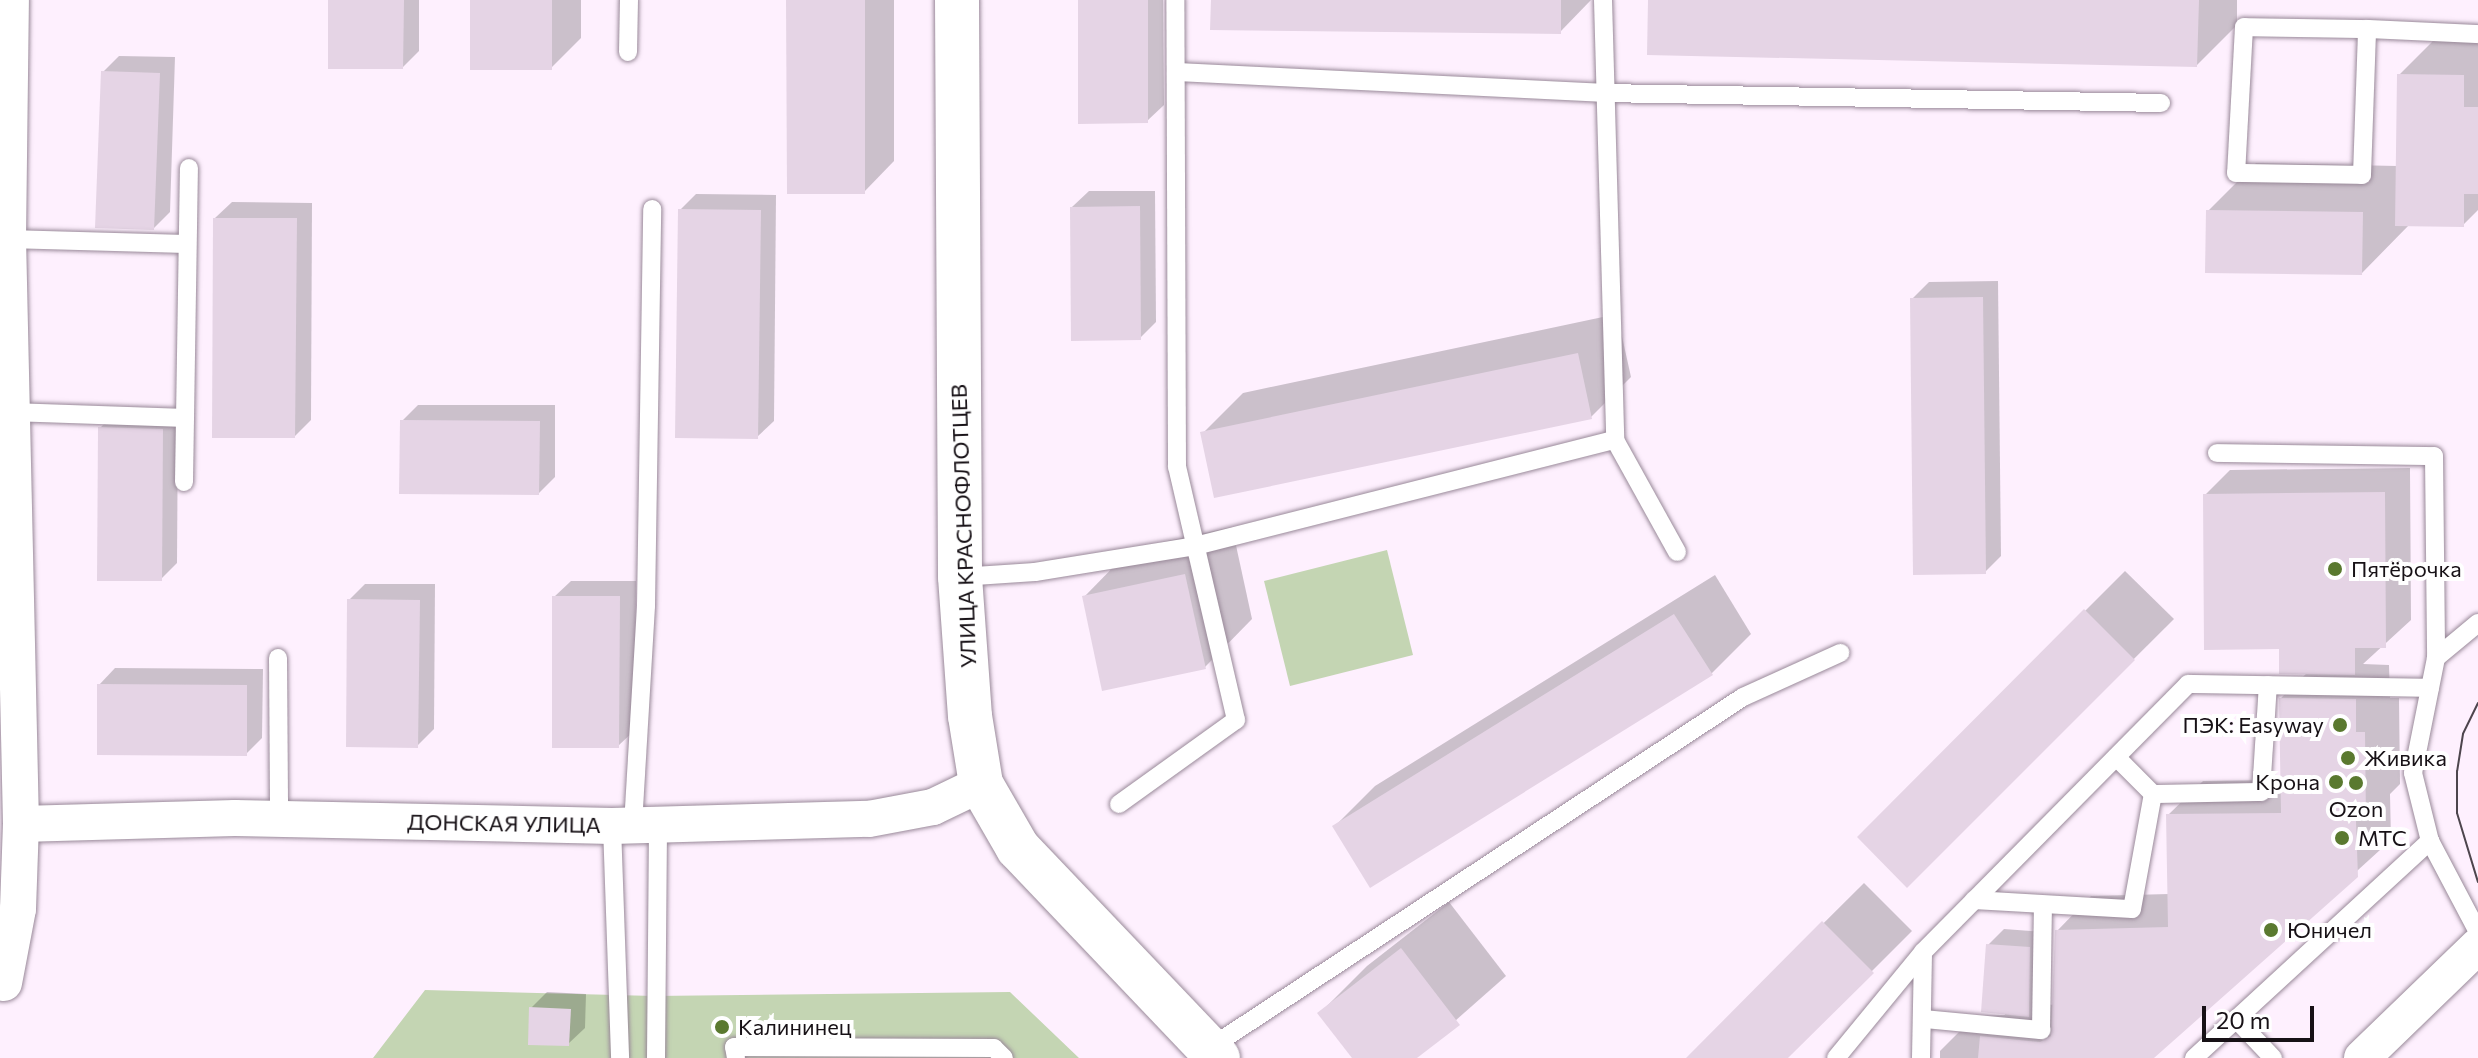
<!DOCTYPE html>
<meta charset="utf-8">
<style>
body{margin:0}
#map{position:relative;width:2478px;height:1058px;overflow:hidden;background:#fef0fe;font-family:Commissioner,sans-serif}
div>[style]{position:absolute}
.green>*{inset:0;background:#c4d5b3}
.shadow>*{inset:0;background:#0003}
.building>*{inset:0;background:#e5d4e5}
.roads{filter:drop-shadow(0 0 2px #998999) drop-shadow(0 0 2px #998999)}
.lane>*{height:18px;margin:-9px;padding:0 9px;transform-origin:9px;border-radius:9px;background:#fff}
.street>*{height:36px;margin:-18px;padding:0 18px;transform-origin:18px;border-radius:18px;background:#fff}
.secondary>*{height:44px;margin:-22px;padding:0 22px;transform-origin:22px;border-radius:22px;background:#fff}
.tram>*{height:2px;margin:-1px;padding:0 1px;transform-origin:1px;border-radius:1px;background:#4d454d}
.dots>*{width:22px;height:22px;translate:-50% -50%;box-sizing:border-box;border:4px solid #fff;border-radius:50%}
span{translate:-50% -50%;white-space:nowrap;text-align:center;line-height:1.15;-webkit-text-stroke:8px #fff;paint-order:stroke}
.street-label{font-size:22px;color:#171116}
.poi-label{font-size:22px;color:#171116}
.left{translate:0 -50%;text-align:left}
.right{translate:-100% -50%;text-align:right}
.scale{position:absolute;left:2202px;top:1006px;width:112px;height:36px;box-sizing:border-box;border:4px solid #171116;border-top:0;padding-left:10px;font-size:24px;line-height:28px;white-space:nowrap;color:#171116;-webkit-text-stroke:6px #fff;paint-order:stroke}
</style>
<div id="map">
<div class="green">
<div style="clip-path:polygon(1387px 550px,1413px 655px,1290px 686px,1264px 581px)"></div>
<div style="clip-path:polygon(425px 990px,654px 996px,1010px 992px,1079px 1058px,373px 1058px)"></div>
</div>
<div class="shadow">
<div style="clip-path:polygon(330px 0,419px 0,419px 51px,403px 67px)"></div>
<div style="clip-path:polygon(472px 0,581px 0,581px 38px,551px 68px)"></div>
<div style="clip-path:polygon(788px 0,894px 0,894px 161px,864px 192px)"></div>
<div style="clip-path:polygon(1080px 0,1163px 0,1164px 105px,1147px 121px)"></div>
<div style="clip-path:polygon(1213px 0,1591px 0,1560px 32px)"></div>
<div style="clip-path:polygon(1650px 0,2237px 0,2237px 25px,2197px 65px)"></div>
<div style="clip-path:polygon(2447px 27px,2478px 28px,2478px 210px,2463px 225px,2410px 224px,2362px 273px,2208px 211px,2256px 163px,2398px 166px,2399px 75px)"></div>
<div style="clip-path:polygon(119px 56px,175px 57px,170px 212px,154px 228px,103px 72px)"></div>
<div style="clip-path:polygon(1089px 191px,1155px 191px,1156px 322px,1140px 338px,1072px 207px)"></div>
<div style="clip-path:polygon(696px 194px,776px 195px,774px 421px,757px 437px,680px 210px)"></div>
<div style="clip-path:polygon(232px 202px,312px 203px,311px 420px,295px 436px,215px 218px)"></div>
<div style="clip-path:polygon(1998px 281px,2001px 556px,1985px 572px,1912px 299px,1929px 282px)"></div>
<div style="clip-path:polygon(1617px 314px,1631px 377px,1591px 417px,1203px 433px,1243px 393px)"></div>
<div style="clip-path:polygon(418px 405px,555px 405px,555px 477px,539px 493px,402px 421px)"></div>
<div style="clip-path:polygon(116px 412px,178px 414px,177px 563px,161px 579px,100px 428px)"></div>
<div style="clip-path:polygon(2410px 468px,2411px 620px,2363px 664px,2389px 665px,2390px 698px,2399px 698px,2400px 784px,2390px 794px,2391px 840px,2151px 1058px,1940px 1058px,1940px 1051px,1975px 1016px,2005px 1015px,1988px 945px,2004px 929px,2046px 932px,2039px 1004px,2055px 1005px,2057px 931px,2091px 896px,2169px 894px,2168px 815px,2203px 781px,2283px 780px,2281px 698px,2308px 672px,2281px 647px,2205px 495px,2230px 470px)"></div>
<div style="clip-path:polygon(1232px 527px,1252px 619px,1205px 667px,1084px 597px,1131px 549px)"></div>
<div style="clip-path:polygon(2125px 571px,2174px 619px,1907px 885px,1859px 837px)"></div>
<div style="clip-path:polygon(1715px 575px,1751px 634px,1711px 674px,1335px 826px,1375px 786px)"></div>
<div style="clip-path:polygon(571px 581px,636px 581px,635px 730px,618px 746px,554px 597px)"></div>
<div style="clip-path:polygon(365px 584px,435px 584px,434px 729px,417px 746px,349px 600px)"></div>
<div style="clip-path:polygon(115px 668px,263px 669px,262px 738px,246px 754px,99px 685px)"></div>
<div style="clip-path:polygon(1864px 883px,1912px 931px,1785px 1058px,1688px 1058px)"></div>
<div style="clip-path:polygon(1449px 902px,1506px 976px,1413px 1058px,1354px 1058px,1320px 1013px,1367px 966px)"></div>
<div style="clip-path:polygon(547px 992px,586px 994px,585px 1028px,568px 1044px,531px 1008px)"></div>
</div>
<div class="building">
<div style="clip-path:polygon(328px 0,404px 0,403px 69px,328px 69px)"></div>
<div style="clip-path:polygon(470px 0,552px 0,552px 70px,470px 70px)"></div>
<div style="clip-path:polygon(786px 0,865px 0,865px 194px,787px 194px)"></div>
<div style="clip-path:polygon(1078px 0,1148px 0,1148px 123px,1078px 124px)"></div>
<div style="clip-path:polygon(1211px 0,1561px 0,1561px 34px,1210px 30px)"></div>
<div style="clip-path:polygon(1648px 0,2199px 0,2197px 67px,1647px 55px)"></div>
<div style="clip-path:polygon(101px 71px,160px 73px,154px 230px,95px 228px)"></div>
<div style="clip-path:polygon(2397px 74px,2464px 75px,2464px 107px,2478px 107px,2478px 194px,2464px 194px,2464px 227px,2395px 226px)"></div>
<div style="clip-path:polygon(1140px 206px,1141px 340px,1071px 341px,1070px 207px)"></div>
<div style="clip-path:polygon(678px 209px,761px 210px,758px 439px,675px 438px)"></div>
<div style="clip-path:polygon(2206px 210px,2363px 212px,2362px 275px,2205px 273px)"></div>
<div style="clip-path:polygon(213px 218px,297px 218px,295px 438px,212px 438px)"></div>
<div style="clip-path:polygon(1983px 297px,1986px 574px,1913px 575px,1910px 298px)"></div>
<div style="clip-path:polygon(1578px 353px,1592px 419px,1214px 498px,1200px 432px)"></div>
<div style="clip-path:polygon(400px 420px,540px 421px,539px 495px,399px 494px)"></div>
<div style="clip-path:polygon(98px 427px,163px 429px,162px 581px,97px 581px)"></div>
<div style="clip-path:polygon(2385px 492px,2386px 648px,2355px 648px,2355px 675px,2279px 674px,2279px 649px,2204px 650px,2203px 494px)"></div>
<div style="clip-path:polygon(1185px 574px,1206px 669px,1102px 691px,1082px 596px)"></div>
<div style="clip-path:polygon(552px 596px,620px 596px,619px 748px,552px 748px)"></div>
<div style="clip-path:polygon(347px 599px,420px 600px,418px 748px,346px 747px)"></div>
<div style="clip-path:polygon(2084px 609px,2135px 660px,1907px 888px,1857px 837px)"></div>
<div style="clip-path:polygon(1674px 614px,1713px 675px,1370px 888px,1332px 826px)"></div>
<div style="clip-path:polygon(97px 684px,247px 685px,247px 756px,97px 755px)"></div>
<div style="clip-path:polygon(2279px 698px,2356px 699px,2356px 732px,2365px 732px,2366px 820px,2356px 821px,2358px 877px,2154px 1058px,1978px 1058px,1980px 1036px,2040px 1042px,2051px 1036px,2055px 930px,2168px 927px,2166px 814px,2281px 813px)"></div>
<div style="clip-path:polygon(1822px 921px,1874px 973px,1788px 1058px,1686px 1058px)"></div>
<div style="clip-path:polygon(1986px 944px,2030px 947px,2029px 1017px,1981px 1012px)"></div>
<div style="clip-path:polygon(1401px 948px,1460px 1025px,1417px 1058px,1352px 1058px,1317px 1013px)"></div>
<div style="clip-path:polygon(529px 1007px,571px 1009px,569px 1046px,528px 1045px)"></div>
</div>
<div class="roads">
<div class="lane">
<div style="left:1603px;top:0;width:440px;rotate:88.4deg"></div>
<div style="left:1615px;top:440px;width:128px;rotate:61deg"></div>
<div style="left:2367px;top:29px;width:123px;rotate:-179.1deg"></div>
<div style="left:2244px;top:27px;width:146px;rotate:93.1deg"></div>
<div style="left:2236px;top:173px;width:126px;rotate:0.9deg"></div>
<div style="left:2362px;top:175px;width:146px;rotate:-88deg"></div>
<div style="left:2367px;top:29px;width:111px;rotate:2.6deg"></div>
<div style="left:628px;top:52px;width:52px;rotate:-88.9deg"></div>
<div style="left:1176px;top:72px;width:427px;rotate:2.8deg"></div>
<div style="left:1602px;top:93px;width:559px;rotate:1.02deg"></div>
<div style="left:8px;top:239px;width:178px;rotate:1.6deg"></div>
<div style="left:12px;top:412px;width:173px;rotate:2deg"></div>
<div style="left:2217px;top:453px;width:217px;rotate:0.8deg"></div>
<div style="left:2434px;top:456px;width:202px;rotate:89.4deg"></div>
<div style="left:184px;top:482px;width:314px;rotate:-89.1deg"></div>
<div style="left:960px;top:577px;width:75px;rotate:-3.8deg"></div>
<div style="left:1035px;top:572px;width:162px;rotate:-9.2deg"></div>
<div style="left:1195px;top:546px;width:433px;rotate:-14.2deg"></div>
<div style="left:2478px;top:623px;width:55px;rotate:140.2deg"></div>
<div style="left:2436px;top:658px;width:117px;rotate:101.3deg"></div>
<div style="left:2413px;top:773px;width:70px;rotate:76deg"></div>
<div style="left:2430px;top:841px;width:103px;rotate:62.2deg"></div>
<div style="left:278px;top:658px;width:161px;rotate:89.6deg"></div>
<div style="left:2153px;top:794px;width:108px;rotate:-1.1deg"></div>
<div style="left:2261px;top:792px;width:107px;rotate:-86.3deg"></div>
<div style="left:1119px;top:804px;width:144px;rotate:-35.7deg"></div>
<div style="left:1236px;top:720px;width:260px;rotate:-103.1deg"></div>
<div style="left:1177px;top:467px;width:467px;rotate:-90.2deg"></div>
<div style="left:633px;top:825px;width:220px;rotate:-86.6deg"></div>
<div style="left:646px;top:605px;width:396px;rotate:-89.1deg"></div>
<div style="left:612px;top:826px;width:232px;rotate:88deg"></div>
<div style="left:1974px;top:900px;width:158px;rotate:3.3deg"></div>
<div style="left:2132px;top:909px;width:117px;rotate:-79.7deg"></div>
<div style="left:2153px;top:794px;width:52px;rotate:-135deg"></div>
<div style="left:1924px;top:1019px;width:118px;rotate:5.4deg"></div>
<div style="left:2041px;top:1030px;width:124px;rotate:-89.1deg"></div>
<div style="left:2238px;top:1021px;width:51px;rotate:46.6deg"></div>
<div style="left:1208px;top:1049px;width:640px;rotate:-33.34deg"></div>
<div style="left:1743px;top:697px;width:107px;rotate:-24.4deg"></div>
<div style="left:656px;top:1058px;width:234px;rotate:-89.5deg"></div>
<div style="left:736px;top:1058px;width:11px;rotate:-100deg"></div>
<div style="left:734px;top:1047px;width:260px;rotate:0.2deg"></div>
<div style="left:994px;top:1048px;width:14px;rotate:45deg"></div>
<div style="left:1836px;top:1058px;width:137px;rotate:-50.6deg"></div>
<div style="left:1923px;top:952px;width:377px;rotate:-45.3deg"></div>
<div style="left:2188px;top:684px;width:242px;rotate:0.9deg"></div>
<div style="left:1921px;top:1058px;width:106px;rotate:-88.9deg"></div>
<div style="left:2194px;top:1058px;width:321px;rotate:-42.6deg"></div>
</div>
<div class="street">
<div style="left:21px;top:824px;width:214px;rotate:-1.6deg"></div>
<div style="left:235px;top:818px;width:377px;rotate:1.2deg"></div>
<div style="left:612px;top:826px;width:257px;rotate:-1.6deg"></div>
<div style="left:869px;top:819px;width:65px;rotate:-10.6deg"></div>
<div style="left:933px;top:807px;width:53px;rotate:-25.6deg"></div>
<div style="left:4px;top:983px;width:75px;rotate:-79.3deg"></div>
<div style="left:18px;top:909px;width:85px;rotate:-88deg"></div>
<div style="left:21px;top:824px;width:585px;rotate:-91.27deg"></div>
<div style="left:8px;top:239px;width:239px;rotate:-89.3deg"></div>
<div style="left:2362px;top:1058px;width:161px;rotate:-44deg"></div>
</div>
<div class="secondary">
<div style="left:957px;top:0;width:577px;rotate:89.7deg"></div>
<div style="left:960px;top:577px;width:139px;rotate:85.9deg"></div>
<div style="left:970px;top:716px;width:69px;rotate:80.8deg"></div>
<div style="left:981px;top:784px;width:74px;rotate:60deg"></div>
<div style="left:1018px;top:848px;width:290px;rotate:46.4deg"></div>
</div>
</div>
<div class="tram">
<div style="left:2478px;top:703px;width:34px;rotate:116deg"></div>
<div style="left:2463px;top:734px;width:37px;rotate:99deg"></div>
<div style="left:2457px;top:771px;width:42px;rotate:90deg"></div>
<div style="left:2457px;top:813px;width:72px;rotate:73.1deg"></div>
</div>
<div class="dots">
<div style="left:2335px;top:569px;background:#5a792f"></div>
<div style="left:2340px;top:725px;background:#5a792f"></div>
<div style="left:2348px;top:758px;background:#5a792f"></div>
<div style="left:2336px;top:782px;background:#5a792f"></div>
<div style="left:2356px;top:783px;background:#5a792f"></div>
<div style="left:2342px;top:838px;background:#5a792f"></div>
<div style="left:2271px;top:930px;background:#5a792f"></div>
<div style="left:722px;top:1027px;background:#5a792f"></div>
</div>
<div class="street-label">
<span style="left:963px;top:526px;rotate:-92deg">УЛИЦА КРАСНОФЛОТЦЕВ</span>
<span style="left:504px;top:823px;rotate:1deg">ДОНСКАЯ УЛИЦА</span>
</div>
<div class="poi-label">
<span class="left" style="left:2351px;top:569px">Пятёрочка</span>
<span class="right" style="left:2324px;top:725px">ПЭК: Easyway</span>
<span class="left" style="left:2364px;top:758px">Живика</span>
<span class="right" style="left:2320px;top:782px">Крона</span>
<span style="left:2356px;top:809px">Ozon</span>
<span class="left" style="left:2358px;top:838px">МТС</span>
<span class="left" style="left:2287px;top:930px">Юничел</span>
<span class="left" style="left:738px;top:1027px">Калининец</span>
</div>
<div class="scale">20 m</div>
</div>
